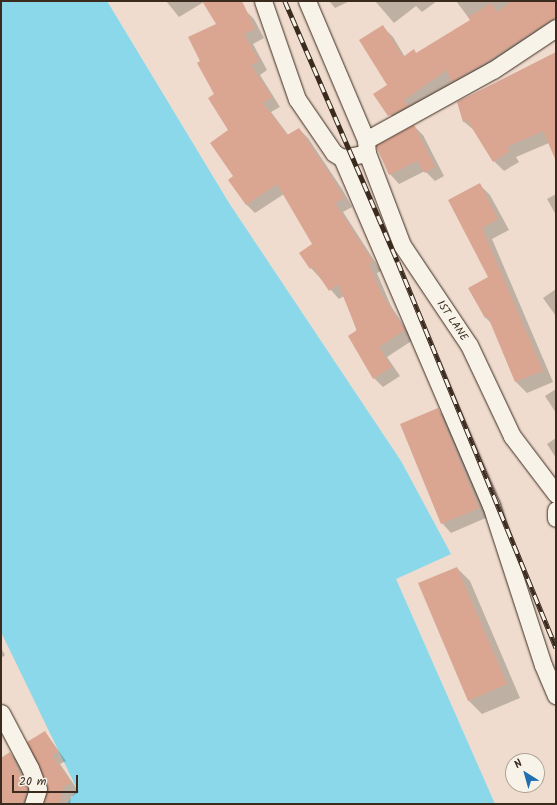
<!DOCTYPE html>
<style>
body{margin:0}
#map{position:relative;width:557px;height:805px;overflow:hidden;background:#efdcce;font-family:Kalam,sans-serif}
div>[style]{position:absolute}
.water>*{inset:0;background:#8bd8eb}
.shadow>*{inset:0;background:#0003}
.building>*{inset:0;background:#dba691}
.roads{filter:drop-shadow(0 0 1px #3b2a1e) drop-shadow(0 0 1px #3b2a1e)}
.minor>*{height:17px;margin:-8.5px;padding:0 8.5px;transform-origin:8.5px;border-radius:8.5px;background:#f7f3e8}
.rail>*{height:4.5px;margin-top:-2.25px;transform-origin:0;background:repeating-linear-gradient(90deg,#f7f3e8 0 9px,#3b2a1e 0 18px);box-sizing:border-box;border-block:1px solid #3b2a1e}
span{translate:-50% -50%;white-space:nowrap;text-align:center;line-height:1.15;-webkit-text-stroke:3px #f7f3e8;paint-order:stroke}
.street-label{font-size:11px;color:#3b2a1e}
.frame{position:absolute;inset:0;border:2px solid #3b2a1e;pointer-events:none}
.north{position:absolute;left:505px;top:753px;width:40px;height:40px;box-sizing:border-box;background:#f7f3e8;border:1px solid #aca397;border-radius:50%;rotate:323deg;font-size:11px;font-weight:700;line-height:16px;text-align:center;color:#3b2a1e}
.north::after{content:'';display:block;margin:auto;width:14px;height:18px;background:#1f6fb2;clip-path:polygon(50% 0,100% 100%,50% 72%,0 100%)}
.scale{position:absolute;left:12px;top:775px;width:66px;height:18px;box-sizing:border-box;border:2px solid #3b2a1e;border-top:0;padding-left:5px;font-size:12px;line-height:14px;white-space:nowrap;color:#3b2a1e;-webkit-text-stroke:3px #f7f3e8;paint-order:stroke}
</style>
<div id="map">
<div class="water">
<div style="clip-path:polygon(1px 1px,107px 1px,229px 203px,401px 461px,451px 554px,396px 579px,495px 804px,67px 804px,77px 789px,1px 632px)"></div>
</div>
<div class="shadow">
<div style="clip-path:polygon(166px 1px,229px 1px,245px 10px,254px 19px,264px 38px,253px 44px,267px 70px,260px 75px,280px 107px,271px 112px,289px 136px,299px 129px,308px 138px,342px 189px,352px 207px,343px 212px,381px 271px,377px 273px,391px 306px,413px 340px,387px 357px,400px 376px,383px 387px,374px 378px,344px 296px,339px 299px,311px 268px,313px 244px,284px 194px,255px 213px,246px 204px,235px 177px,230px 131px,201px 62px,217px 24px,204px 2px,179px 17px)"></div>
<div style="clip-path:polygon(329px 1px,350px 1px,335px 8px)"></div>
<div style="clip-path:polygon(375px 1px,437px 1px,422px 12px,416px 6px,394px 23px)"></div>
<div style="clip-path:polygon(456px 1px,556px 1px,556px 33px,399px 126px,375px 94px,388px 86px,383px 27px,393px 37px,405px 57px,417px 54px,471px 21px)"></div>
<div style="clip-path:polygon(556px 53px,556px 154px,549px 143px,516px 157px,519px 162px,504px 171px,494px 161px,475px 131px,463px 121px)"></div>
<div style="clip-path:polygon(414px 126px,423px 135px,444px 176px,435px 181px,425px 171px,399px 184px,390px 174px)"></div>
<div style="clip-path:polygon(479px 184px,490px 195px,509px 230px,492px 239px,553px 382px,527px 393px,516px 382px,493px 325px,486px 318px,469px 289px,489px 277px,449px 200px)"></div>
<div style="clip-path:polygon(556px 194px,556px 215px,547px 199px)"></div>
<div style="clip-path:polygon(556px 289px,556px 316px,543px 298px)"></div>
<div style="clip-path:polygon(556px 389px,556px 413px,545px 396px)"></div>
<div style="clip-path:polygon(437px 409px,447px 419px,488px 517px,451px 533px,442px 523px)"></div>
<div style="clip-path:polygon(556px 438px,556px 458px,547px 444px)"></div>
<div style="clip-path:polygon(457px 568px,470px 581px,520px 698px,482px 714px,468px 700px)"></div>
<div style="clip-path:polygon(1px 648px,5px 655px,1px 658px)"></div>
<div style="clip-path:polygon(45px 732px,66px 761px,60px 764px,79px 792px,71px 797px,70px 804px,44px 804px,48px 786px)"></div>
<div style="clip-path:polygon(10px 753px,19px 762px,35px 804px,1px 804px,1px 759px)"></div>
</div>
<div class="building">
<div style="clip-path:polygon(202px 1px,242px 1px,255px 29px,244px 34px,259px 61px,251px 65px,272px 97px,263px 103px,287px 135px,299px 128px,333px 179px,344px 198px,335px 203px,373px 262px,369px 264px,382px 295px,405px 330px,379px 347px,392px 367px,373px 379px,348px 336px,357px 330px,338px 284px,329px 291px,313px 267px,310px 269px,299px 253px,312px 244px,277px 184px,246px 205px,228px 180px,233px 176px,210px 143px,228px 130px,208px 98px,214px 94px,197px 63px,200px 61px,188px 37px,216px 24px)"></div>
<div style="clip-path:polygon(512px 1px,556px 1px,556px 17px,488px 61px,451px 82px,447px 70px,404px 100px,408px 106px,388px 116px,373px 94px,387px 85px,359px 40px,383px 25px,403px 57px,414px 49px,416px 53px,470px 20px,468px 17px,491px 3px,497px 12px)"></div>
<div style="clip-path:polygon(556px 52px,556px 161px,543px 131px,507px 147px,510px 151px,493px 162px,467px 120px,463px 122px,457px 102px)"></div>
<div style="clip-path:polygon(414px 125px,435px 167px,425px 173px,417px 161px,389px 175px,376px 146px)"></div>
<div style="clip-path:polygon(480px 183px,498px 219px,482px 228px,543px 371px,515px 382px,488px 317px,485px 318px,468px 288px,488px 277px,448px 200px)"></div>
<div style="clip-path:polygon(438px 408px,479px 508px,441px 524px,400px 424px)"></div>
<div style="clip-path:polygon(457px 567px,507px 684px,468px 701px,418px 583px)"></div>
<div style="clip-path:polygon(45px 731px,58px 752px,52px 755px,71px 782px,63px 788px,60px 804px,44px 804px,47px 785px,27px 742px)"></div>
<div style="clip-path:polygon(10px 752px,27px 789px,23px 804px,1px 804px,1px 758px)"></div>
</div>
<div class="roads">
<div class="minor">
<div style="left:263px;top:1px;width:104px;rotate:70.9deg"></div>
<div style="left:297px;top:99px;width:65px;rotate:55.6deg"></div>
<div style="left:334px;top:153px;width:9px;rotate:32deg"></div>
<div style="left:342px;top:158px;width:25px;rotate:-11deg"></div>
<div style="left:307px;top:1px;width:151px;rotate:67deg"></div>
<div style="left:366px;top:140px;width:13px;rotate:86deg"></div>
<div style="left:367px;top:153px;width:98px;rotate:69.2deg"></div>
<div style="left:402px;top:245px;width:120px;rotate:56.2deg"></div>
<div style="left:469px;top:345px;width:101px;rotate:64.7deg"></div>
<div style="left:512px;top:436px;width:73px;rotate:52.8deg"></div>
<div style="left:366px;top:140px;width:145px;rotate:-28.9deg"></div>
<div style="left:493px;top:70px;width:76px;rotate:-33.7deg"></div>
<div style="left:342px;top:158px;width:378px;rotate:66.8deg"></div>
<div style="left:491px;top:505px;width:168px;rotate:72deg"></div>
<div style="left:543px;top:665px;width:33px;rotate:67deg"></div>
<div style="left:556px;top:510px;width:8px;rotate:90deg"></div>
<div style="left:1px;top:713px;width:62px;rotate:62.2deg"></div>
<div style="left:30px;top:768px;width:22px;rotate:69deg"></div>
<div style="left:38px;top:789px;width:16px;rotate:108deg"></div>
</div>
</div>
<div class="rail">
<div style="left:285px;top:1px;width:284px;rotate:66.6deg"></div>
<div style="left:398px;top:262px;width:417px;rotate:67.7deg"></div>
</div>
<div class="street-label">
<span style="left:452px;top:321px;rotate:56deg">1ST LANE</span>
</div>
<div class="frame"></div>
<div class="north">N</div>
<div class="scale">20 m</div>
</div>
